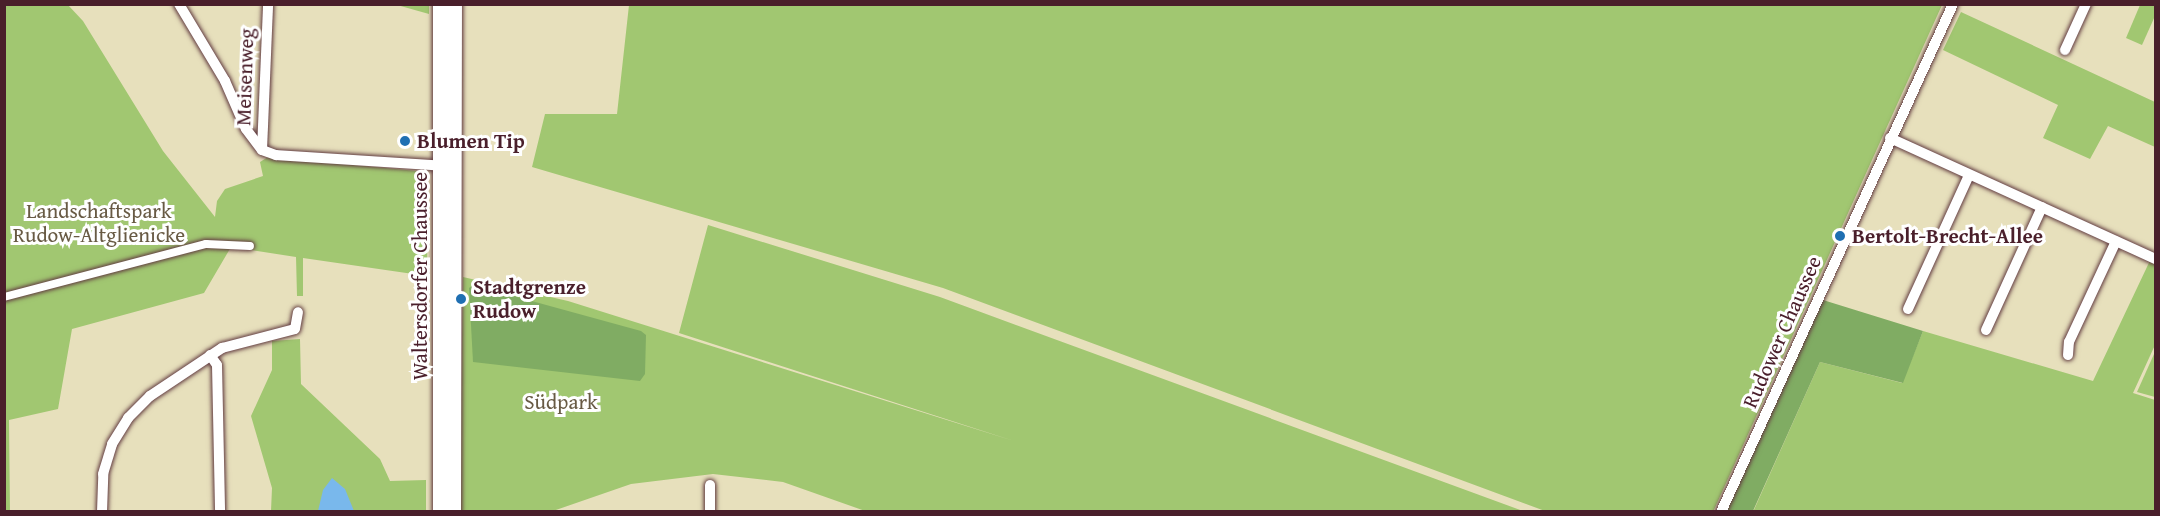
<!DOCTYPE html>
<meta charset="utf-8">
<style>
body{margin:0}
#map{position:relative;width:2160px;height:516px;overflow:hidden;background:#e7e0bc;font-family:"Gentium Book Plus",serif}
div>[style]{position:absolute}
.green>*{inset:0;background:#a1c771}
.forest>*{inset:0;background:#80ac63}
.water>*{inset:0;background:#79b8ec}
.roads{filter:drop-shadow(0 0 2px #623c41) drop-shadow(0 0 2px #623c41)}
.pedestrian>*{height:8px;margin:-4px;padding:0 4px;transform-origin:4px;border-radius:4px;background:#fff}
.minor>*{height:10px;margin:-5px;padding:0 5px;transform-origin:5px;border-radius:5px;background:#fff}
.secondary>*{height:15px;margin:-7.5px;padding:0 7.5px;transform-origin:7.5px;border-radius:7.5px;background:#fff}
.dots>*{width:16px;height:16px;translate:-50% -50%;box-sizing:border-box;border:3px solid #fff;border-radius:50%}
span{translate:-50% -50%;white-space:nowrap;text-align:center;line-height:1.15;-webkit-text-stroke:6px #fff;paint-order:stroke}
.street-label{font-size:21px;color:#4a1f2b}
.poi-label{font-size:21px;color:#4a1f2b;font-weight:700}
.left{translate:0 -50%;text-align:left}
.park-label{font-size:21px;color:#685a44}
.frame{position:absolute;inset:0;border:6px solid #4a1f2b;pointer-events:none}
</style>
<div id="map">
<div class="green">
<div style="clip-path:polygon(4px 5px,68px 5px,83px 21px,163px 151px,215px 217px,217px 201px,225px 189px,263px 176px,260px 162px,268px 157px,428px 172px,427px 276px,303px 258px,303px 296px,297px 296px,296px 257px,231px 247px,204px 293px,72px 329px,58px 409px,9px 420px,10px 512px,4px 511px)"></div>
<div style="clip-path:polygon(397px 5px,429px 5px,429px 14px)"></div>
<div style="clip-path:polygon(629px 5px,629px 4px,1942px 5px,1713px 512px,1545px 511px,943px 288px,532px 167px,545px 114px,617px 114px)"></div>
<div style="clip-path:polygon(2140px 5px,2155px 5px,2155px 16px,2142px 45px,2126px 38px)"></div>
<div style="clip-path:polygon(1961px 12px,2155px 102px,2155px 147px,2108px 126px,2090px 159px,2043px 138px,2058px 105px,1943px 50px)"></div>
<div style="clip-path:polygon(708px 225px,940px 297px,1523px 511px,868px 512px,783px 482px,713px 474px,631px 484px,553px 511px,459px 512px,463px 277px,568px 301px,1014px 441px,679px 333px)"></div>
<div style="clip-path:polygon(2155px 250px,2155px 345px,2133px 393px,2155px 400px,2155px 511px,1753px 512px,1820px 362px,1902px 383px,1923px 331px,2093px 381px)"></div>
<div style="clip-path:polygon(300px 339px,301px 384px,380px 459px,390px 481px,426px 480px,426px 511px,271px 511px,272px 488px,251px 416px,272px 370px,272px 341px)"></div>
<div style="clip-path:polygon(2154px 354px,2156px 355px,2155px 397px,2137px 392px)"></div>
</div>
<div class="forest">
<div style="clip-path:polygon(473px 285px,641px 331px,646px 335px,645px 374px,640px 381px,473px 362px,469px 288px)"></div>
<div style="clip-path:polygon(1823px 300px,1923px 331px,1903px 383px,1820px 362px,1753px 511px,1726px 512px)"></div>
</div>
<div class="water">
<div style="clip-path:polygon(332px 478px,345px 489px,354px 511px,318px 511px,323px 490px)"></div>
</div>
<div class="roads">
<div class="pedestrian">
<div style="left:4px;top:297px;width:209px;rotate:-14.7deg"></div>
<div style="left:206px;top:244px;width:44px;rotate:2.6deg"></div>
</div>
<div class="minor">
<div style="left:179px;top:4px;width:90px;rotate:59.1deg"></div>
<div style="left:225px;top:81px;width:52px;rotate:66.4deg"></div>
<div style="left:246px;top:129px;width:26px;rotate:53deg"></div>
<div style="left:262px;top:150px;width:15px;rotate:20deg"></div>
<div style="left:276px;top:155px;width:170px;rotate:3.7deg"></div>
<div style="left:2065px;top:50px;width:51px;rotate:-65.5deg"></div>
<div style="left:1890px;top:138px;width:292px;rotate:24.5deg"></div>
<div style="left:262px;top:150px;width:146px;rotate:-87.6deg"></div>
<div style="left:1908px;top:309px;width:147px;rotate:-65.5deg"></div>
<div style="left:1986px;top:330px;width:135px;rotate:-65.5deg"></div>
<div style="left:210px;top:355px;width:12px;rotate:55deg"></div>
<div style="left:217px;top:365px;width:147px;rotate:88.8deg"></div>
<div style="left:2068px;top:355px;width:13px;rotate:-86deg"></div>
<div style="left:2069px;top:342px;width:111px;rotate:-65deg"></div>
<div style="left:710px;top:485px;width:27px;rotate:90deg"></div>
<div style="left:102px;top:512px;width:38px;rotate:-88deg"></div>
<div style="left:103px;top:474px;width:31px;rotate:-73deg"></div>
<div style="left:112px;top:444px;width:31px;rotate:-58deg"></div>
<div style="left:128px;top:418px;width:31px;rotate:-45deg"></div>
<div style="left:150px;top:396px;width:87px;rotate:-33.7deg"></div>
<div style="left:222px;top:348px;width:75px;rotate:-14.6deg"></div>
<div style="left:295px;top:329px;width:17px;rotate:-80deg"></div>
<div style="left:1721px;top:512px;width:558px;rotate:-65.45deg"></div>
</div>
<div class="secondary">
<div style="left:440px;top:512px;width:508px;rotate:-90deg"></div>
<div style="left:453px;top:512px;width:508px;rotate:-89.89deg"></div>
</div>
</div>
<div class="dots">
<div style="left:405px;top:141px;background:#1f6fb2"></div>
<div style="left:1840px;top:236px;background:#1f6fb2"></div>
<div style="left:461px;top:299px;background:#1f6fb2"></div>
</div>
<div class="street-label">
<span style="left:245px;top:77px;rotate:-88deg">Meisenweg</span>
<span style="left:420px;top:276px;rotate:-90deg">Waltersdorfer Chaussee</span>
<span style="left:1782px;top:332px;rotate:-66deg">Rudower Chaussee</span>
</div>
<div class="poi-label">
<span class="left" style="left:417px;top:141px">Blumen Tip</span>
<span class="left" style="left:1852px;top:236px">Bertolt-Brecht-Allee</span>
<span class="left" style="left:473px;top:299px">Stadtgrenze<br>Rudow</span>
</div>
<div class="park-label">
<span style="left:99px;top:223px">Landschaftspark<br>Rudow-Altglienicke</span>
<span style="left:561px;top:402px">Südpark</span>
</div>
<div class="frame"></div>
</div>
